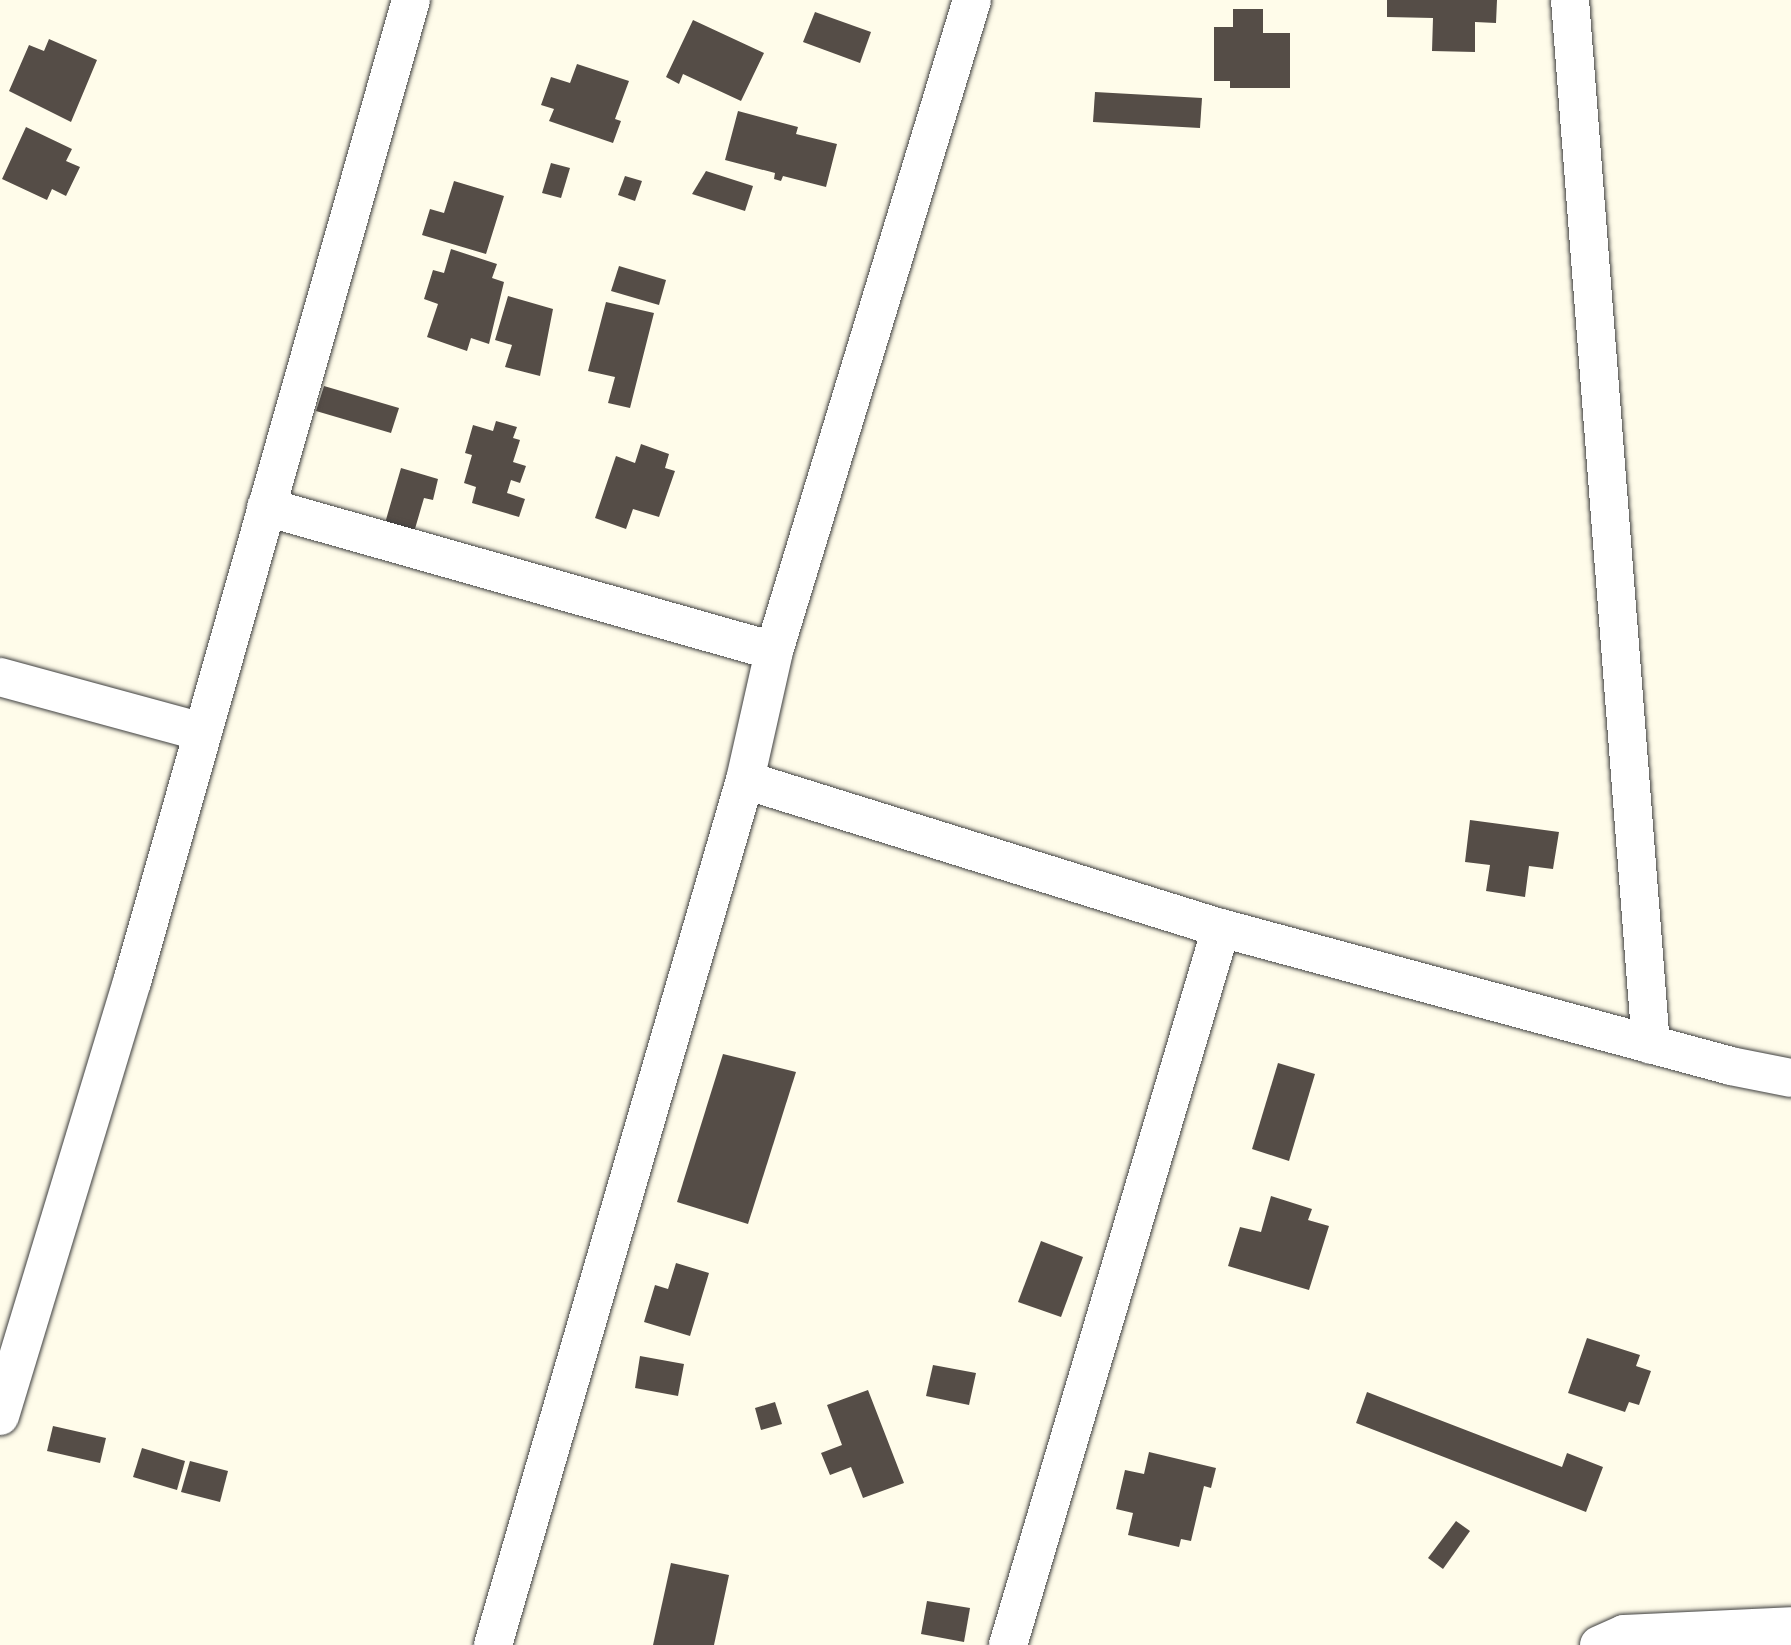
<!DOCTYPE html>
<style>
body{margin:0}
#map{position:relative;width:1791px;height:1645px;overflow:hidden;background:#fffcea;font-family:"Roboto Serif",serif}
div>[style]{position:absolute}
.building>*{inset:0;background:#554d47}
.roads{filter:drop-shadow(0 0 2px #3f3f3f) drop-shadow(0 0 2px #3f3f3f)}
.minor>*{height:38px;margin:-19px;padding:0 19px;transform-origin:19px;border-radius:19px;background:#fff}
span{translate:-50% -50%;white-space:nowrap;text-align:center;line-height:1.15;-webkit-text-stroke:7px #fff;paint-order:stroke}
</style>
<div id="map">
<div class="building">
<div style="clip-path:polygon(1387px 0,1497px 0,1496px 23px,1475px 22px,1475px 52px,1432px 51px,1433px 18px,1387px 17px)"></div>
<div style="clip-path:polygon(1233px 9px,1263px 9px,1263px 33px,1290px 33px,1290px 88px,1230px 88px,1230px 81px,1214px 81px,1214px 27px,1233px 27px)"></div>
<div style="clip-path:polygon(815px 12px,871px 32px,860px 63px,803px 42px)"></div>
<div style="clip-path:polygon(693px 20px,764px 53px,741px 101px,683px 74px,679px 84px,666px 77px)"></div>
<div style="clip-path:polygon(49px 39px,97px 60px,71px 122px,9px 91px,29px 45px,44px 51px)"></div>
<div style="clip-path:polygon(577px 64px,629px 81px,615px 119px,621px 121px,613px 143px,549px 121px,554px 109px,541px 105px,551px 77px,570px 83px)"></div>
<div style="clip-path:polygon(1095px 92px,1202px 98px,1200px 128px,1093px 122px)"></div>
<div style="clip-path:polygon(738px 111px,798px 127px,796px 134px,837px 144px,826px 187px,783px 176px,781px 181px,774px 179px,775px 173px,725px 160px)"></div>
<div style="clip-path:polygon(26px 127px,72px 149px,66px 161px,80px 167px,66px 196px,52px 189px,47px 200px,2px 179px)"></div>
<div style="clip-path:polygon(551px 163px,570px 168px,561px 198px,542px 193px)"></div>
<div style="clip-path:polygon(706px 171px,753px 186px,745px 211px,692px 194px)"></div>
<div style="clip-path:polygon(625px 176px,642px 181px,635px 201px,618px 195px)"></div>
<div style="clip-path:polygon(454px 181px,504px 196px,486px 254px,422px 235px,430px 209px,444px 213px)"></div>
<div style="clip-path:polygon(451px 249px,497px 264px,492px 278px,504px 282px,489px 344px,471px 338px,467px 351px,427px 337px,438px 304px,424px 299px,433px 270px,444px 273px)"></div>
<div style="clip-path:polygon(619px 266px,666px 280px,659px 305px,611px 291px)"></div>
<div style="clip-path:polygon(508px 296px,553px 309px,540px 376px,505px 367px,512px 345px,495px 340px)"></div>
<div style="clip-path:polygon(606px 302px,654px 313px,630px 408px,608px 403px,615px 377px,588px 371px)"></div>
<div style="clip-path:polygon(324px 386px,399px 408px,391px 433px,316px 411px)"></div>
<div style="clip-path:polygon(496px 421px,517px 427px,513px 438px,520px 440px,513px 462px,526px 466px,520px 483px,511px 480px,507px 493px,525px 499px,519px 517px,472px 503px,476px 487px,464px 483px,472px 455px,465px 453px,473px 425px,493px 431px)"></div>
<div style="clip-path:polygon(641px 444px,669px 454px,665px 468px,675px 471px,659px 517px,633px 509px,626px 529px,595px 518px,616px 456px,635px 463px)"></div>
<div style="clip-path:polygon(401px 468px,438px 479px,433px 500px,424px 498px,412px 539px,383px 530px)"></div>
<div style="clip-path:polygon(1470px 820px,1559px 832px,1553px 869px,1529px 866px,1525px 897px,1486px 891px,1490px 865px,1465px 862px)"></div>
<div style="clip-path:polygon(723px 1054px,796px 1072px,748px 1224px,677px 1202px)"></div>
<div style="clip-path:polygon(1278px 1063px,1315px 1074px,1289px 1161px,1252px 1149px)"></div>
<div style="clip-path:polygon(1271px 1196px,1312px 1209px,1308px 1220px,1329px 1226px,1309px 1290px,1228px 1266px,1240px 1227px,1261px 1232px)"></div>
<div style="clip-path:polygon(1041px 1241px,1083px 1257px,1061px 1317px,1018px 1302px)"></div>
<div style="clip-path:polygon(676px 1263px,709px 1273px,690px 1336px,644px 1322px,655px 1285px,668px 1289px)"></div>
<div style="clip-path:polygon(1587px 1338px,1640px 1355px,1636px 1366px,1651px 1371px,1639px 1405px,1629px 1402px,1625px 1412px,1568px 1393px)"></div>
<div style="clip-path:polygon(640px 1356px,684px 1364px,678px 1396px,635px 1388px)"></div>
<div style="clip-path:polygon(933px 1365px,976px 1373px,969px 1405px,926px 1396px)"></div>
<div style="clip-path:polygon(868px 1390px,904px 1483px,863px 1498px,851px 1467px,830px 1475px,821px 1453px,842px 1445px,827px 1405px)"></div>
<div style="clip-path:polygon(1367px 1392px,1562px 1467px,1567px 1453px,1603px 1467px,1586px 1512px,1356px 1423px)"></div>
<div style="clip-path:polygon(775px 1402px,782px 1424px,761px 1430px,755px 1408px)"></div>
<div style="clip-path:polygon(53px 1426px,106px 1438px,100px 1463px,47px 1451px)"></div>
<div style="clip-path:polygon(142px 1448px,185px 1461px,177px 1490px,133px 1477px)"></div>
<div style="clip-path:polygon(1149px 1452px,1216px 1468px,1211px 1488px,1204px 1486px,1191px 1541px,1181px 1539px,1179px 1547px,1128px 1535px,1133px 1513px,1116px 1509px,1125px 1470px,1144px 1474px)"></div>
<div style="clip-path:polygon(190px 1461px,228px 1471px,220px 1502px,181px 1492px)"></div>
<div style="clip-path:polygon(1456px 1521px,1470px 1531px,1443px 1569px,1428px 1558px)"></div>
<div style="clip-path:polygon(671px 1563px,729px 1575px,714px 1645px,653px 1645px)"></div>
<div style="clip-path:polygon(927px 1601px,970px 1608px,964px 1642px,921px 1634px)"></div>
</div>
<div class="roads">
<div class="minor">
<div style="left:1570px;top:0;width:1048px;rotate:85.57deg"></div>
<div style="left:266px;top:507px;width:528px;rotate:15.83deg"></div>
<div style="left:0;top:677px;width:210px;rotate:15.2deg"></div>
<div style="left:745px;top:780px;width:498px;rotate:17.3deg"></div>
<div style="left:1221px;top:928px;width:528px;rotate:15.14deg"></div>
<div style="left:1731px;top:1066px;width:61px;rotate:11.3deg"></div>
<div style="left:0;top:1416px;width:454px;rotate:-73.1deg"></div>
<div style="left:132px;top:982px;width:1021px;rotate:-74.14deg"></div>
<div style="left:493px;top:1645px;width:901px;rotate:-73.76deg"></div>
<div style="left:745px;top:780px;width:132px;rotate:-77.3deg"></div>
<div style="left:774px;top:651px;width:680px;rotate:-73.08deg"></div>
<div style="left:1008px;top:1645px;width:748px;rotate:-73.45deg"></div>
<div style="left:1599px;top:1645px;width:27px;rotate:-24deg"></div>
<div style="left:1624px;top:1634px;width:167px;rotate:-2.7deg"></div>
</div>
</div>
</div>
